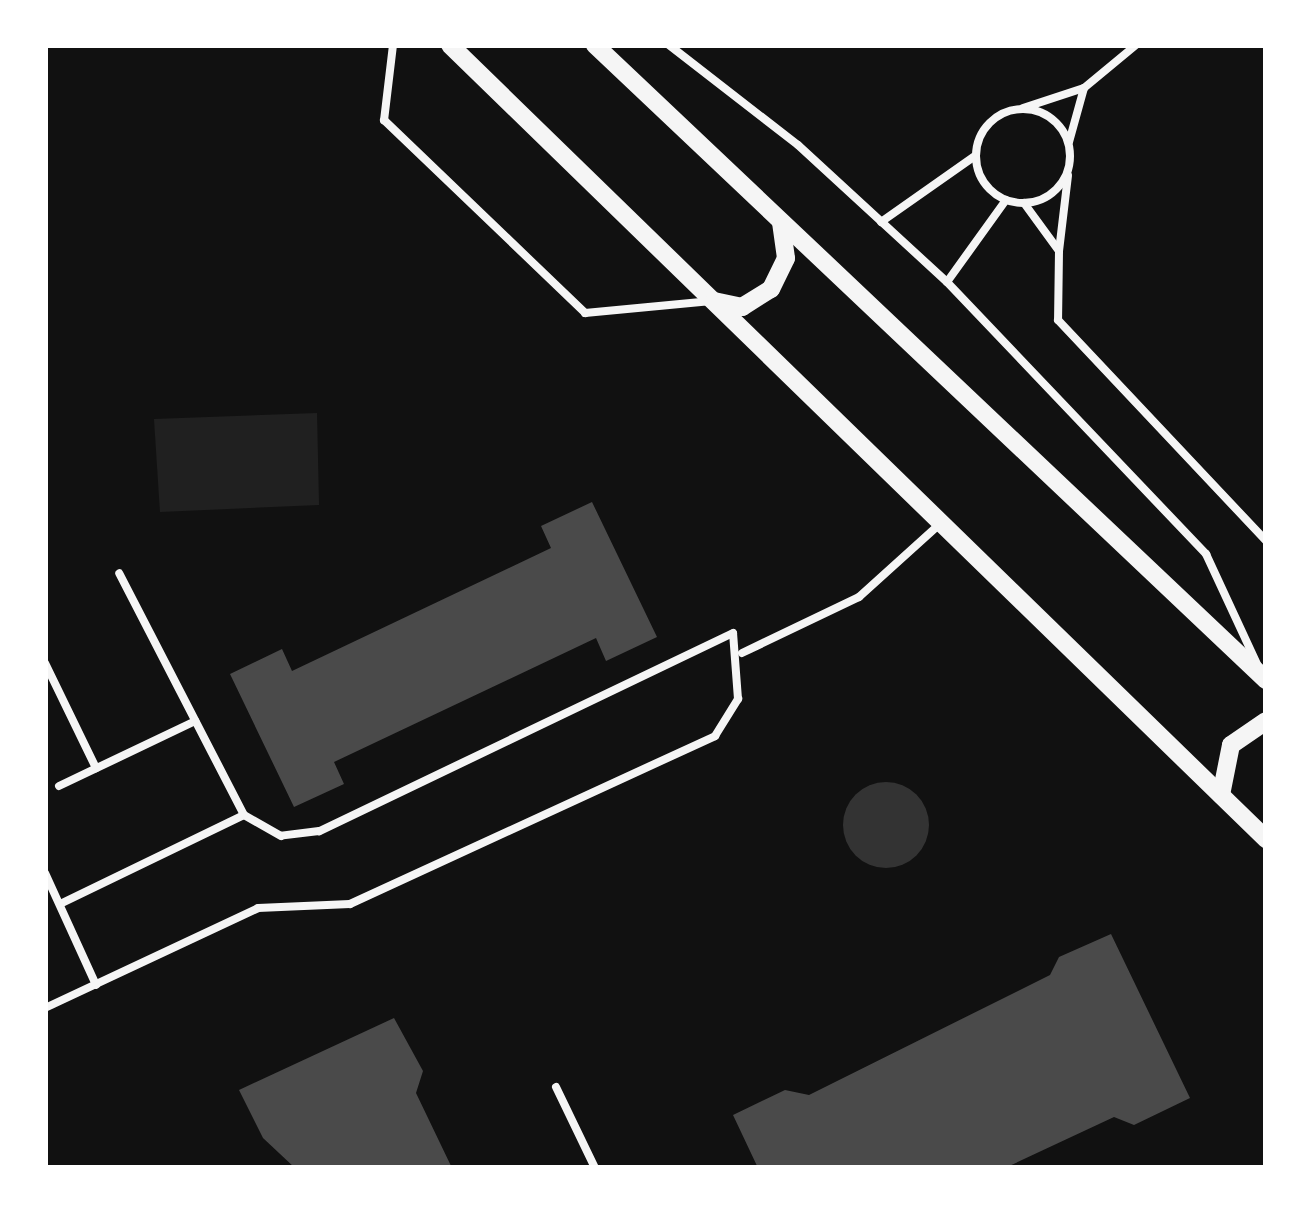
<!DOCTYPE html>
<style>
body{margin:0}
#map{position:relative;width:1311px;height:1213px;overflow:hidden;background:#111;font-family:"Playfair Display",serif}
div>[style]{position:absolute}
.green>*{inset:0;background:#202020}
.water>*{inset:0;background:#333}
.round{border-radius:50%}
.building>*{inset:0;background:#4a4a4a}
.service>*{height:8px;margin:-4px;padding:0 4px;transform-origin:4px;border-radius:4px;background:#f5f5f5}
.service>.ring{margin:-4px;padding:0;box-sizing:content-box;background:none;border:8px solid #f5f5f5;border-radius:50%}
.tertiary>*{height:18px;margin:-9px;padding:0 9px;transform-origin:9px;border-radius:9px;background:#f5f5f5}
span{translate:-50% -50%;white-space:nowrap;text-align:center;line-height:1.15;-webkit-text-stroke:10px #fff;paint-order:stroke}
.frame{position:absolute;inset:0;border:48px solid #fff;pointer-events:none}
</style>
<div id="map">
<div class="green">
<div style="clip-path:polygon(317px 413px,319px 505px,160px 512px,154px 419px)"></div>
</div>
<div class="water">
<div class="round" style="left:843px;top:782px;width:86px;height:86px"></div>
</div>
<div class="building">
<div style="clip-path:polygon(592px 502px,657px 637px,606px 661px,596px 638px,334px 762px,344px 784px,294px 807px,230px 674px,282px 649px,292px 671px,551px 548px,541px 526px)"></div>
<div style="clip-path:polygon(1111px 934px,1190px 1098px,1134px 1125px,1114px 1117px,1005px 1168px,758px 1168px,733px 1115px,785px 1090px,809px 1095px,1050px 975px,1059px 957px)"></div>
<div style="clip-path:polygon(394px 1018px,423px 1071px,416px 1093px,452px 1168px,295px 1168px,263px 1138px,239px 1090px)"></div>
</div>
<div class="service">
<div style="left:393px;top:45px;width:76px;rotate:96.8deg"></div>
<div style="left:384px;top:120px;width:279px;rotate:43.8deg"></div>
<div style="left:585px;top:313px;width:127px;rotate:-5.4deg"></div>
<div style="left:669px;top:45px;width:163px;rotate:37.8deg"></div>
<div style="left:798px;top:145px;width:202px;rotate:42.6deg"></div>
<div style="left:947px;top:282px;width:376px;rotate:46.4deg"></div>
<div style="left:1206px;top:554px;width:123px;rotate:65.1deg"></div>
<div style="left:1084px;top:88px;width:67px;rotate:-39.6deg"></div>
<div style="left:1023px;top:108px;width:64px;rotate:-18.2deg"></div>
<div style="left:1084px;top:88px;width:56px;rotate:105.5deg"></div>
<div class="ring" style="left:976px;top:109px;width:86px;height:86px"></div>
<div style="left:1024px;top:203px;width:59px;rotate:53.9deg"></div>
<div style="left:1059px;top:251px;width:76px;rotate:-83.2deg"></div>
<div style="left:881px;top:222px;width:115px;rotate:-35.1deg"></div>
<div style="left:1059px;top:251px;width:69px;rotate:90.8deg"></div>
<div style="left:1058px;top:320px;width:303px;rotate:46.7deg"></div>
<div style="left:947px;top:282px;width:101px;rotate:-54.3deg"></div>
<div style="left:742px;top:653px;width:130px;rotate:-25.6deg"></div>
<div style="left:859px;top:597px;width:110px;rotate:-42.1deg"></div>
<div style="left:45px;top:663px;width:117px;rotate:64.1deg"></div>
<div style="left:59px;top:786px;width:151px;rotate:-25.5deg"></div>
<div style="left:45px;top:873px;width:123px;rotate:65.5deg"></div>
<div style="left:60px;top:904px;width:204px;rotate:-25.8deg"></div>
<div style="left:45px;top:1008px;width:235px;rotate:-25.1deg"></div>
<div style="left:258px;top:908px;width:92px;rotate:-2.5deg"></div>
<div style="left:350px;top:904px;width:402px;rotate:-24.7deg"></div>
<div style="left:715px;top:736px;width:44px;rotate:-58.1deg"></div>
<div style="left:738px;top:699px;width:66px;rotate:-94.3deg"></div>
<div style="left:733px;top:633px;width:459px;rotate:154.4deg"></div>
<div style="left:319px;top:831px;width:38px;rotate:173deg"></div>
<div style="left:281px;top:836px;width:43px;rotate:-150.4deg"></div>
<div style="left:244px;top:815px;width:272px;rotate:-117.3deg"></div>
<div style="left:556px;top:1087px;width:90px;rotate:64.3deg"></div>
</div>
<div class="tertiary">
<div style="left:450px;top:45px;width:1139px;rotate:44.22deg"></div>
<div style="left:595px;top:45px;width:924px;rotate:43.42deg"></div>
<div style="left:714px;top:301px;width:29px;rotate:12deg"></div>
<div style="left:742px;top:307px;width:34px;rotate:-32deg"></div>
<div style="left:771px;top:289px;width:34px;rotate:-64deg"></div>
<div style="left:786px;top:258px;width:34px;rotate:-98deg"></div>
<div style="left:1221px;top:795px;width:51px;rotate:-78.7deg"></div>
<div style="left:1231px;top:745px;width:42px;rotate:-34.4deg"></div>
</div>
<div class="frame"></div>
</div>
